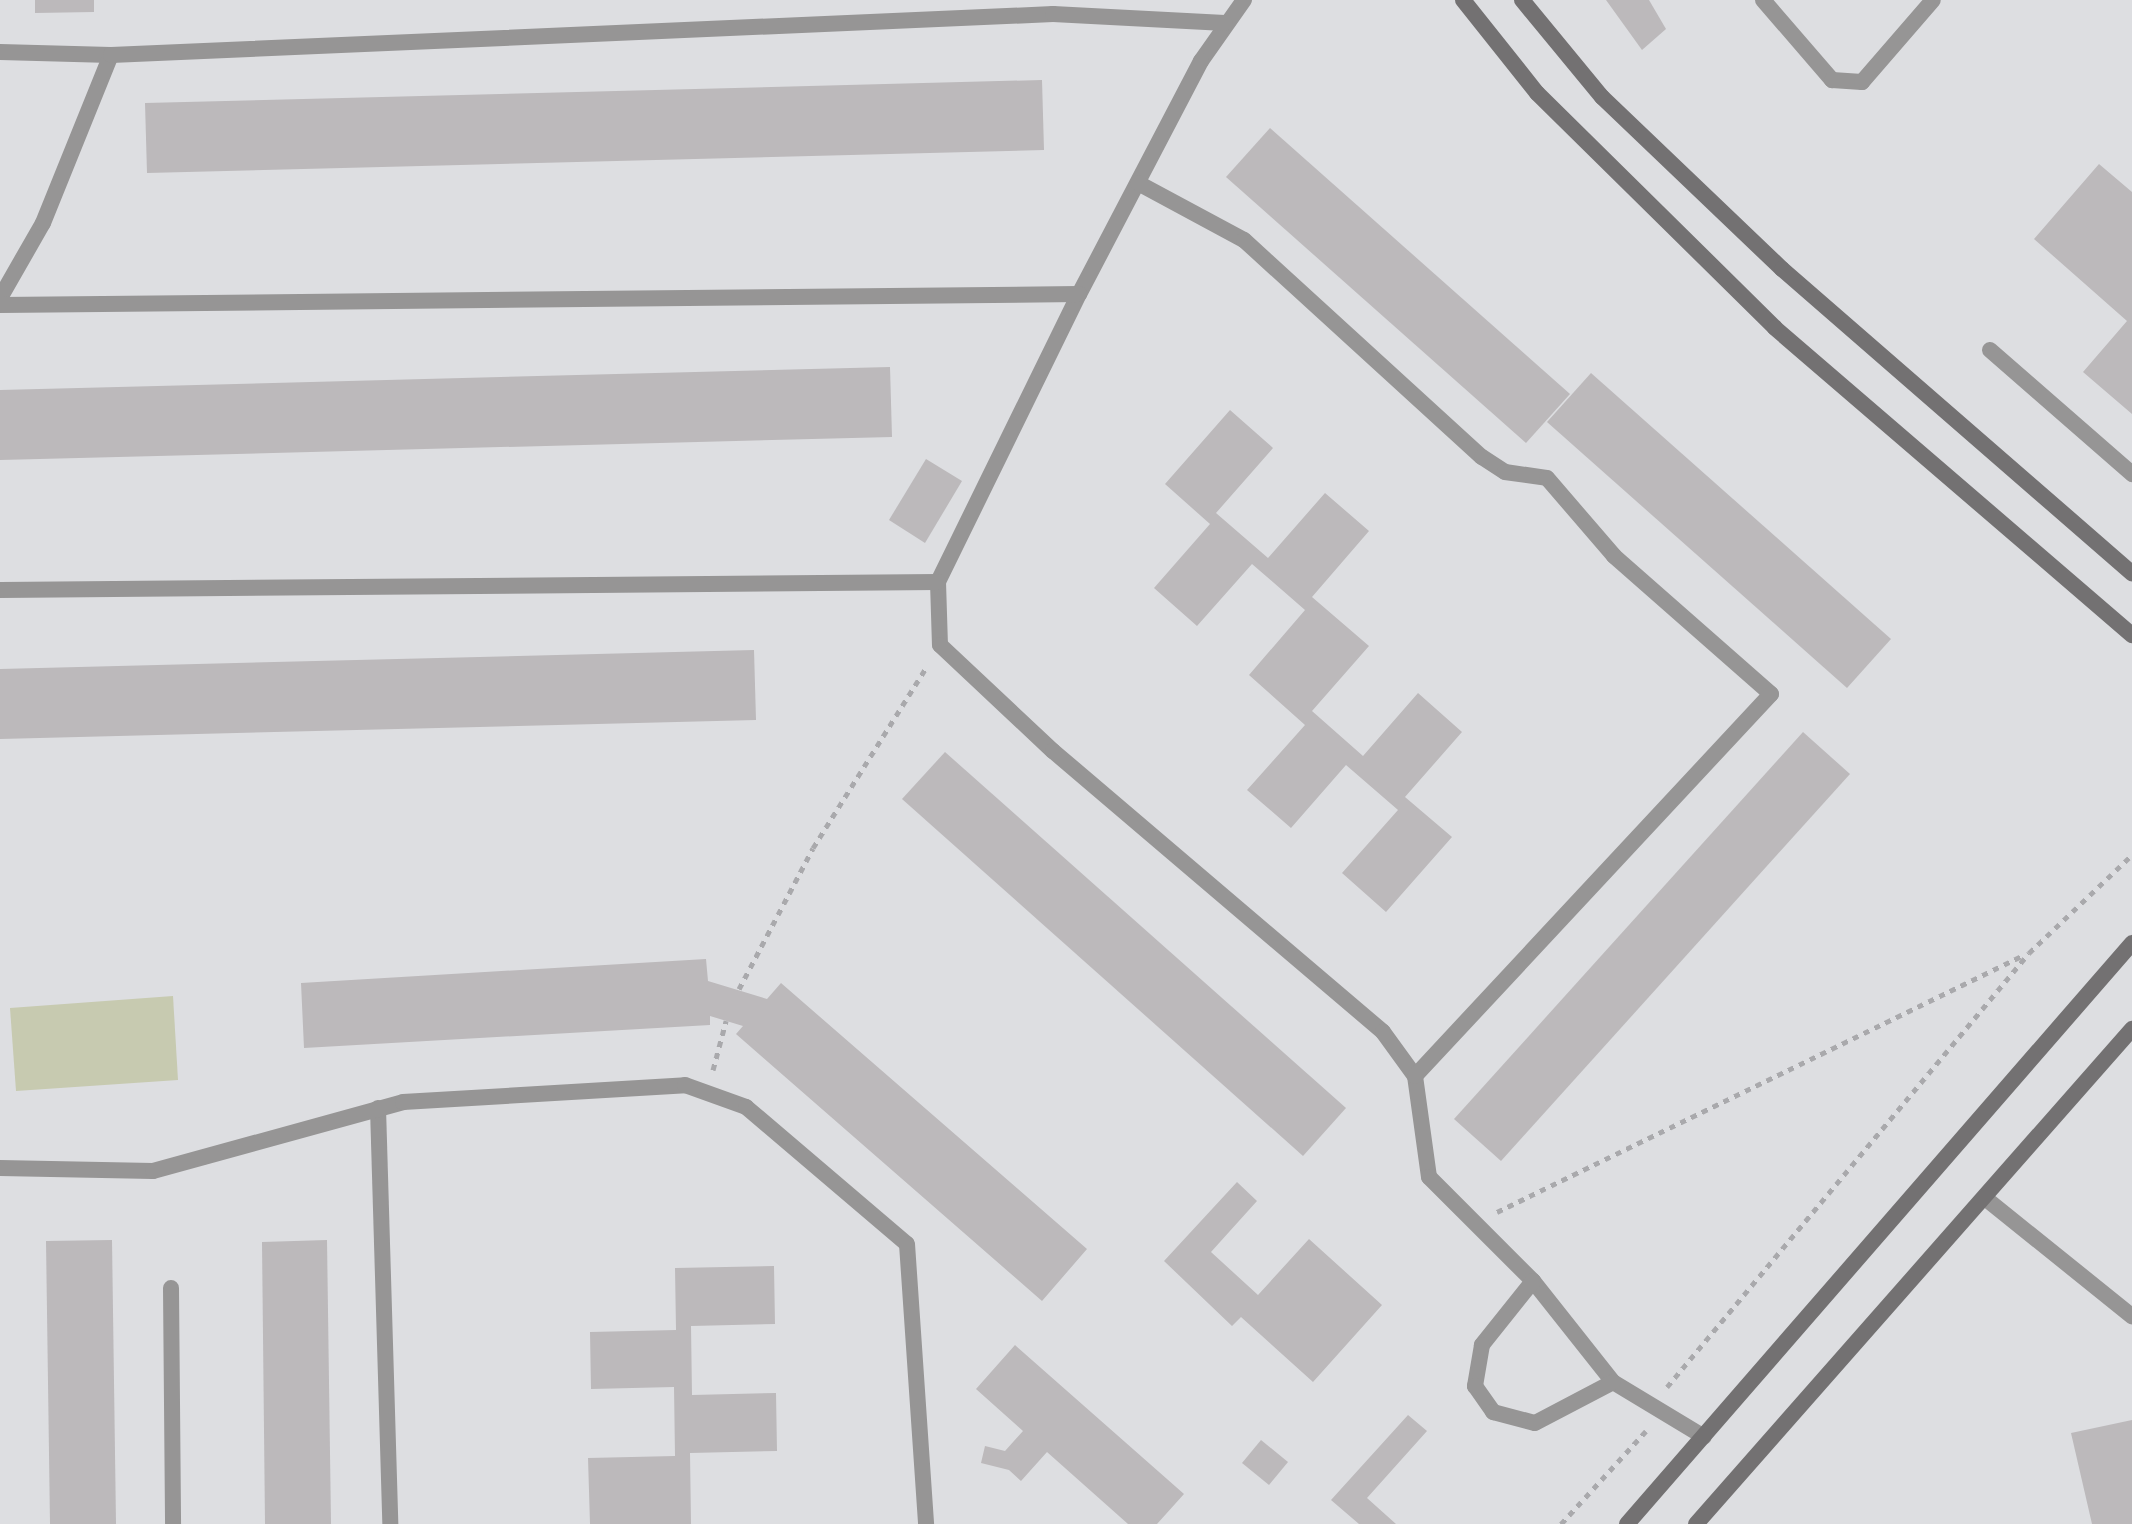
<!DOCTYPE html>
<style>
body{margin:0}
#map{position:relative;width:2132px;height:1524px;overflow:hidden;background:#dddee1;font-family:Helvetica,sans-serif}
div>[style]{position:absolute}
.green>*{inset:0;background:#c7cab0}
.building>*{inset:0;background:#bcb9bb}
.path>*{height:5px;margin-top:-2.5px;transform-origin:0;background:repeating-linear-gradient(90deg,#a9a9ac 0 6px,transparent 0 12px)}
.service>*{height:16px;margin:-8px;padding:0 8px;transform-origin:8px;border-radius:8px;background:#969595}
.secondary>*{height:16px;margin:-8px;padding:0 8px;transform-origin:8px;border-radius:8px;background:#737172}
span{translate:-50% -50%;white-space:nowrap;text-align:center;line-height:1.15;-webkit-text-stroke:6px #dddee1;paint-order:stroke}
</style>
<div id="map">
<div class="green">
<div style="clip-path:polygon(173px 996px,178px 1080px,16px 1091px,10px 1008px)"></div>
</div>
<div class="building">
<div style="clip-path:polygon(35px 0,94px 0,94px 12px,35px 13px)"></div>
<div style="clip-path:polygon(1606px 0,1649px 0,1666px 29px,1642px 50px)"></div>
<div style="clip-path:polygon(1042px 80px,1044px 150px,147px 173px,145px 103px)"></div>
<div style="clip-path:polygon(1270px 128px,1570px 394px,1526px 443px,1226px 177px)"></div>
<div style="clip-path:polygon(2099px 164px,2132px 192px,2132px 414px,2083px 372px,2127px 321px,2034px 239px)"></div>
<div style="clip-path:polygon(890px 367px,892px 437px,0 460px,0 390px)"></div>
<div style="clip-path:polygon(1591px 373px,1891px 639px,1847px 688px,1547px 422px)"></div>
<div style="clip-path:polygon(1230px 410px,1273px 448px,1216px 513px,1268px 558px,1325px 493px,1369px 531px,1312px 597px,1369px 646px,1312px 711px,1363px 756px,1418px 693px,1462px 732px,1405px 797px,1452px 837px,1386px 912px,1342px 873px,1398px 810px,1346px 765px,1291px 828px,1247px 790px,1305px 725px,1249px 675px,1305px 610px,1252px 564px,1197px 626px,1154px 588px,1210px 524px,1165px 484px)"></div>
<div style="clip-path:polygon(926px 459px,962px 481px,925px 543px,889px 520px)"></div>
<div style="clip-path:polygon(754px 650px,756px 720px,0 739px,0 669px)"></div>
<div style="clip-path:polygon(1803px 732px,1850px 774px,1501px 1161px,1454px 1119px)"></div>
<div style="clip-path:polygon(945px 752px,1346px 1108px,1303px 1156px,902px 799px)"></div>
<div style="clip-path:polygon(706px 959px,708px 981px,767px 999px,781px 983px,1087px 1249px,1042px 1301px,736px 1034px,743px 1026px,710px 1016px,710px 1025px,304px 1048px,301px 983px)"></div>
<div style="clip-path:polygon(1237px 1182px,1257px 1201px,1211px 1252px,1258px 1295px,1309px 1239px,1382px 1305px,1313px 1382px,1241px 1317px,1232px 1326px,1164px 1261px)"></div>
<div style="clip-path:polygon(112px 1240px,116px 1524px,50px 1524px,46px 1241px)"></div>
<div style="clip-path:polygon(327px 1240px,331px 1524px,265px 1524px,262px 1242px)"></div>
<div style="clip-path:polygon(774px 1266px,775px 1324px,691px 1326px,692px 1395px,776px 1393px,777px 1451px,690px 1453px,691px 1524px,590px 1524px,588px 1458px,675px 1456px,674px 1387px,591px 1389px,590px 1332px,676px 1330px,675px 1268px)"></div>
<div style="clip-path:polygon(1015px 1345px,1184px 1494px,1157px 1524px,1128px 1524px,1047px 1452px,1021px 1481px,1009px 1470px,981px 1463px,985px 1446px,1005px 1451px,1023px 1431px,976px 1389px)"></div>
<div style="clip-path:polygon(1408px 1415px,1427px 1431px,1367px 1498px,1396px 1524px,1359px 1524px,1331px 1500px)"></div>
<div style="clip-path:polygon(2132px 1420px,2132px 1524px,2092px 1524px,2071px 1433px)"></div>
<div style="clip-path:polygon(1261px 1440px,1288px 1462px,1269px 1485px,1242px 1463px)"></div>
</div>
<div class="path">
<div style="left:739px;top:989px;width:159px;rotate:-62.3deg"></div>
<div style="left:813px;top:848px;width:215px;rotate:-57.9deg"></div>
<div style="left:713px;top:1070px;width:51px;rotate:-75.1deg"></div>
<div style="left:1497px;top:1212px;width:586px;rotate:-26deg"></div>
<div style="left:1667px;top:1387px;width:565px;rotate:-50.17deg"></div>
<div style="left:2029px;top:953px;width:142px;rotate:-43.6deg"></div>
<div style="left:1561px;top:1524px;width:126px;rotate:-47.6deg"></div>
</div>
<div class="service">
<div style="left:1244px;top:0;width:75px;rotate:125.2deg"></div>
<div style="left:1201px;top:61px;width:263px;rotate:117.6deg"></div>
<div style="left:1079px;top:294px;width:321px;rotate:116.1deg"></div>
<div style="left:938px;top:582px;width:63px;rotate:88.2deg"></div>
<div style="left:940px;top:645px;width:155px;rotate:43.2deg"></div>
<div style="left:1053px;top:751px;width:433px;rotate:40.4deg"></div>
<div style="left:1383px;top:1032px;width:54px;rotate:54deg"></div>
<div style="left:1415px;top:1076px;width:102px;rotate:82.1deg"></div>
<div style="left:1429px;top:1177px;width:147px;rotate:45deg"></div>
<div style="left:1533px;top:1281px;width:129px;rotate:51.6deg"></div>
<div style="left:1613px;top:1382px;width:106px;rotate:31.1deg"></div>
<div style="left:1763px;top:0;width:106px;rotate:49.2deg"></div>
<div style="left:1832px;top:80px;width:30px;rotate:4deg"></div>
<div style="left:1862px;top:82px;width:108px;rotate:-49.1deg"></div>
<div style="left:0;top:52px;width:111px;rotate:1.5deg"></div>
<div style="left:1138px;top:183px;width:120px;rotate:28.3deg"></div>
<div style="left:1244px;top:240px;width:322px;rotate:42.4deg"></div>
<div style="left:1482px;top:457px;width:27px;rotate:33deg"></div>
<div style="left:1505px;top:472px;width:42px;rotate:8.1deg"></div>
<div style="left:1547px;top:478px;width:103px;rotate:49.3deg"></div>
<div style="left:1614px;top:556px;width:209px;rotate:41.3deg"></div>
<div style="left:1771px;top:694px;width:522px;rotate:132.98deg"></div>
<div style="left:0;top:298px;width:86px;rotate:-60.2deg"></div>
<div style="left:43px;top:223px;width:181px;rotate:-68deg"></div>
<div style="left:111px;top:55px;width:943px;rotate:-2.49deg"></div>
<div style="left:1053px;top:14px;width:172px;rotate:3deg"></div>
<div style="left:0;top:305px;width:1079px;rotate:-0.58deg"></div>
<div style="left:1990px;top:350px;width:189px;rotate:41.1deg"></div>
<div style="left:0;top:590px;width:938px;rotate:-0.49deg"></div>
<div style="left:378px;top:1108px;width:416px;rotate:88.3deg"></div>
<div style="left:0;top:1168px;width:153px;rotate:1.1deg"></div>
<div style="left:153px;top:1171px;width:259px;rotate:-15.4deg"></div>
<div style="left:403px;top:1102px;width:283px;rotate:-3.4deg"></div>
<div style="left:685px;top:1085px;width:65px;rotate:19.8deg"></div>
<div style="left:746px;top:1107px;width:211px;rotate:40.4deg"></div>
<div style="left:907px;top:1244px;width:281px;rotate:86.1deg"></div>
<div style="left:1985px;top:1198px;width:189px;rotate:38.8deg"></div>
<div style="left:1533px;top:1281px;width:82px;rotate:128.6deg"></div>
<div style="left:1482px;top:1345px;width:42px;rotate:99.7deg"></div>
<div style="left:1475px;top:1386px;width:32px;rotate:55deg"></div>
<div style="left:1493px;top:1412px;width:43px;rotate:14.7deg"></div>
<div style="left:1535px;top:1423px;width:88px;rotate:-27.7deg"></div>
<div style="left:171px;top:1288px;width:236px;rotate:89.5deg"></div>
</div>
<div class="secondary">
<div style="left:1463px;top:0;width:119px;rotate:51.5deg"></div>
<div style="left:1537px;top:93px;width:334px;rotate:44.6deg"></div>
<div style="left:1775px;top:328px;width:471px;rotate:40.7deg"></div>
<div style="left:1522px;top:0;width:126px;rotate:50.5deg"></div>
<div style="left:1602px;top:97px;width:249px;rotate:43.7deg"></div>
<div style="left:1782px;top:269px;width:464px;rotate:41deg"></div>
<div style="left:1627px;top:1524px;width:770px;rotate:-49deg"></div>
<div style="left:1696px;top:1524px;width:660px;rotate:-48.63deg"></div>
</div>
</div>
